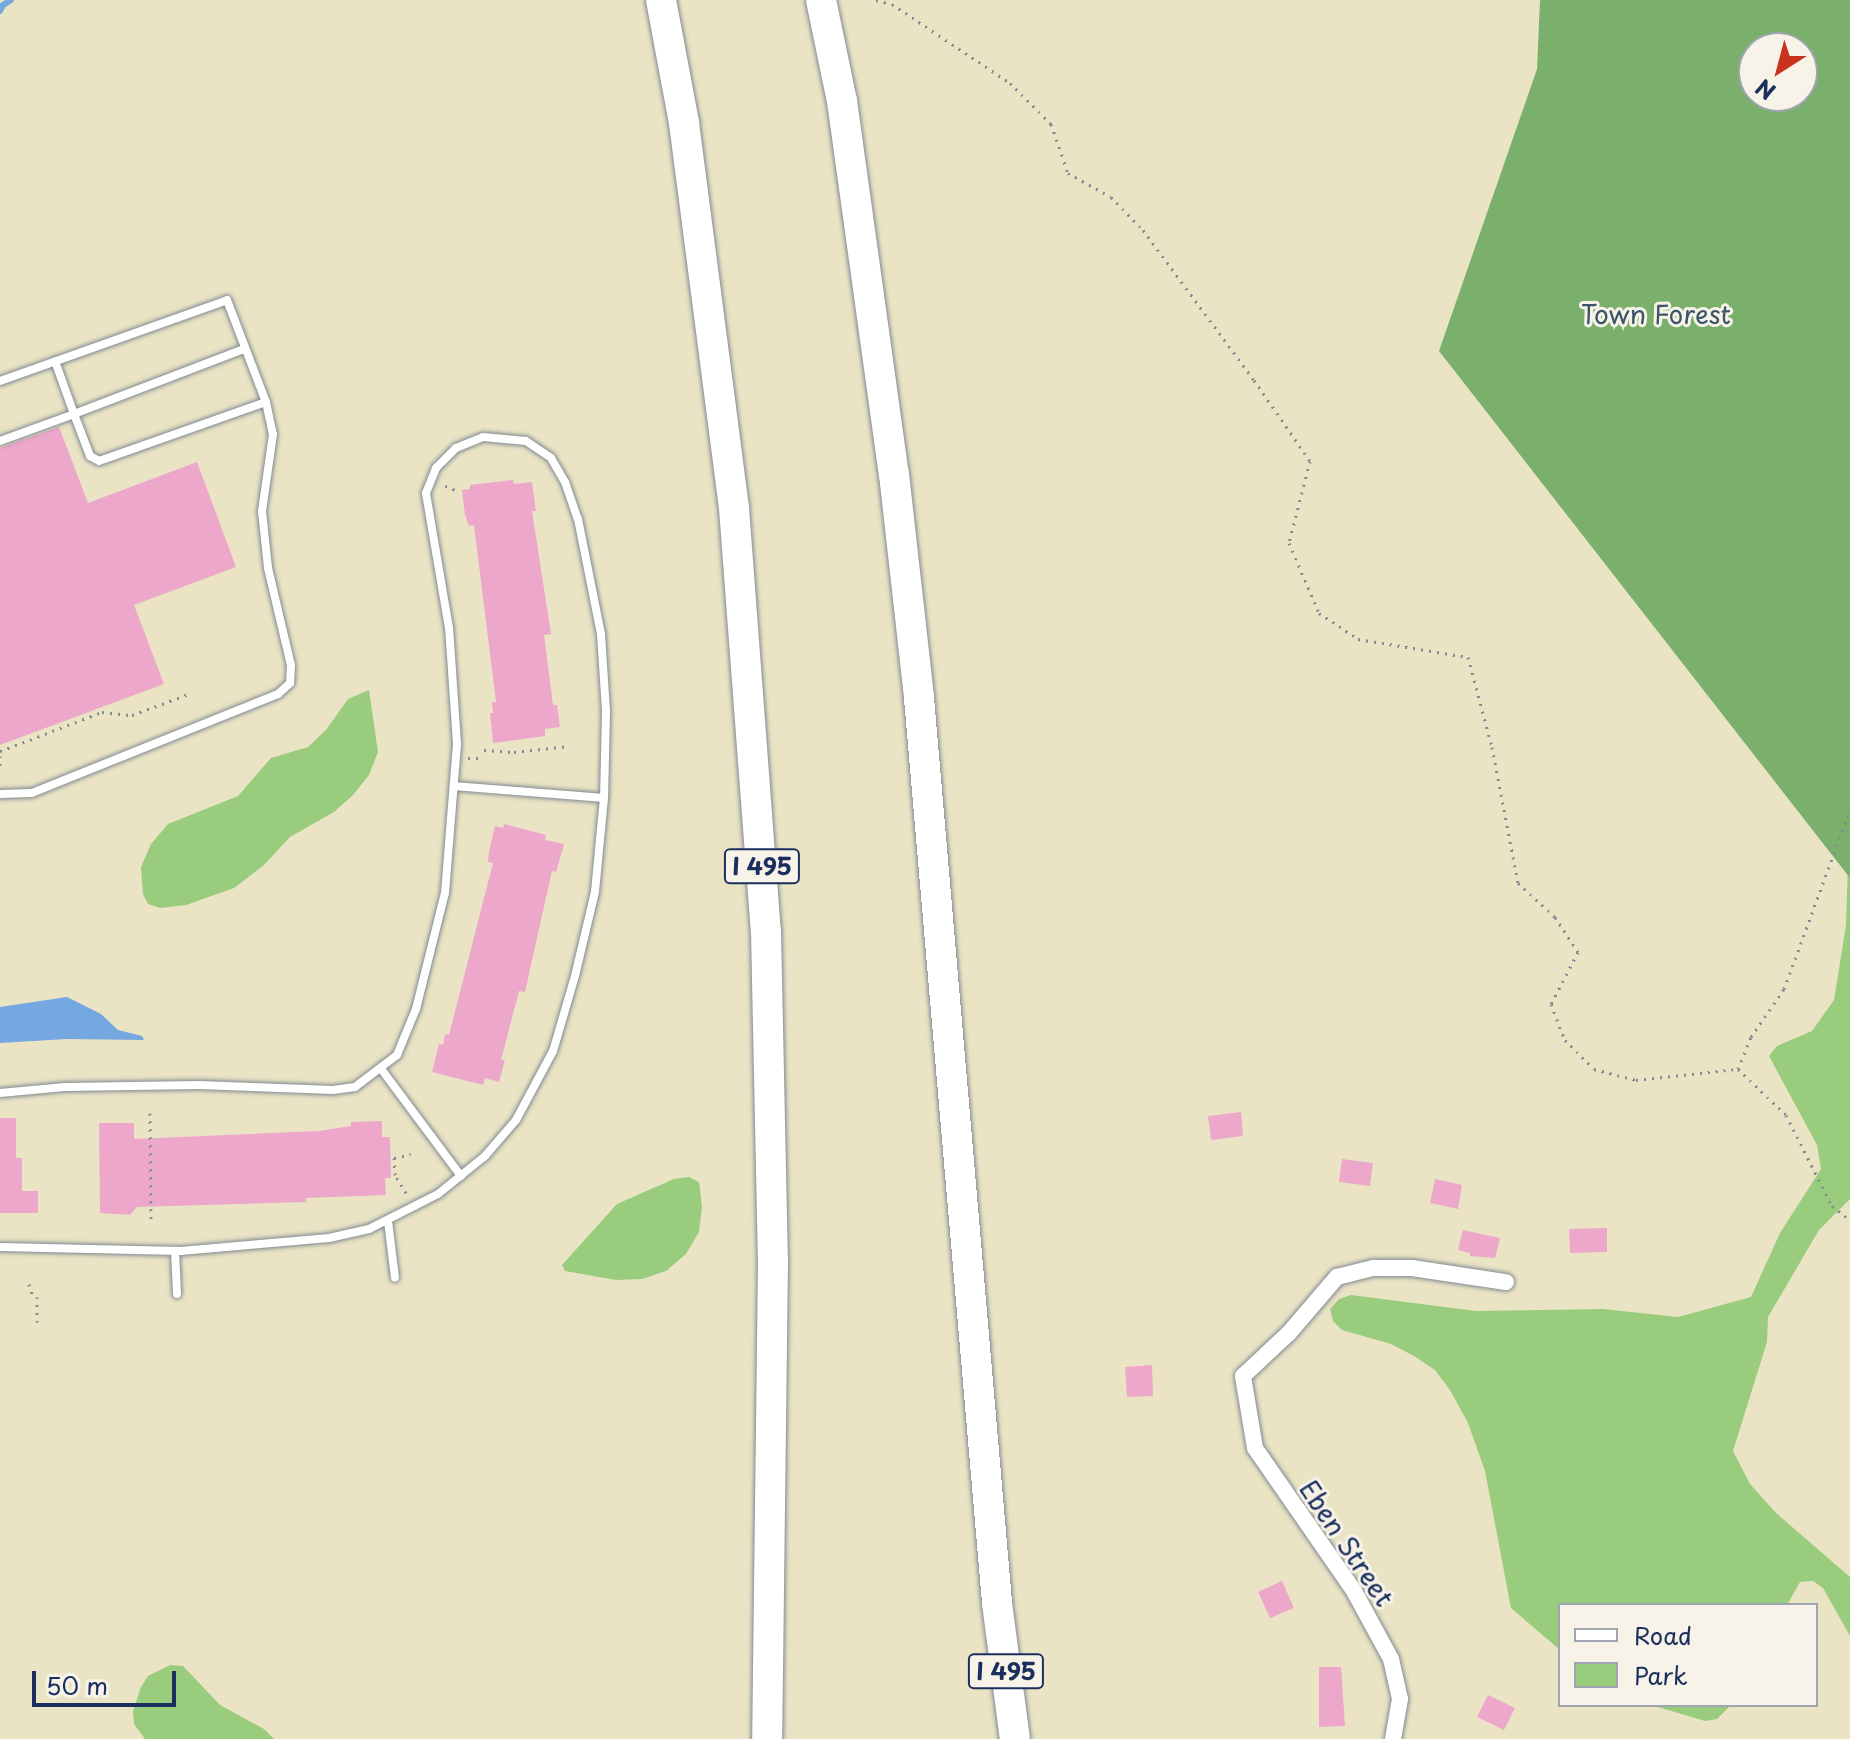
<!DOCTYPE html>
<style>
body{margin:0}
#map{position:relative;width:1850px;height:1739px;overflow:hidden;background:#eae4c5;font-family:"Playpen Sans",sans-serif}
div>[style]{position:absolute}
.green>*{inset:0;background:#99cc7d}
.forest>*{inset:0;background:#7ab06c}
.water>*{inset:0;background:#75a8e1}
.stream>*{height:6px;margin:-3px;padding:0 3px;transform-origin:3px;border-radius:3px;background:#75a8e1}
.building>*{inset:0;background:#eda7cb}
.path>*{height:3px;margin-top:-1.5px;transform-origin:0;background:repeating-linear-gradient(90deg,#828a92 0 2px,transparent 0 8px)}
.roads{filter:drop-shadow(0 0 2px #828a92) drop-shadow(0 0 2px #828a92)}
.lane>*{height:8px;margin:-4px;padding:0 4px;transform-origin:4px;border-radius:4px;background:#fff}
.street>*{height:16px;margin:-8px;padding:0 8px;transform-origin:8px;border-radius:8px;background:#fff}
.highway>*{height:30px;margin:-15px;padding:0 15px;transform-origin:15px;border-radius:15px;background:#fff}
span{translate:-50% -50%;white-space:nowrap;text-align:center;line-height:1.15;-webkit-text-stroke:6px #f7f3e8;paint-order:stroke}
.shield-label span{padding:2px 6px;background:#f7f3e8;border:2px solid;border-radius:6px;-webkit-text-stroke-width:0}
.shield-label{font-size:24px;color:#1b2f5e;font-weight:700}
.park-label{font-size:26px;color:#3a5666}
.street-label{font-size:26px;color:#1b2f5e}
.legend{position:absolute;left:1558px;top:1603px;width:260px;height:104px;box-sizing:border-box;background:#f7f3e8;border:2px solid #9fa5b1;margin:0;padding:10px 14px;list-style:none;font-size:24px;color:#1b2f5e}
.legend li{display:flex;align-items:center;gap:16px;height:40px}
.legend b{width:40px;border:2px solid #9fa5b1}
.north{position:absolute;left:1738px;top:32px;width:80px;height:80px;box-sizing:border-box;background:#f7f3e8;border:2px solid #9fa5b1;border-radius:50%;rotate:216deg;font-size:22px;font-weight:700;line-height:32px;text-align:center;color:#1b2f5e}
.north::after{content:'';display:block;margin:auto;width:28px;height:36px;background:#c8321e;clip-path:polygon(50% 0,100% 100%,50% 72%,0 100%)}
.scale{position:absolute;left:32px;top:1671px;width:144px;height:36px;box-sizing:border-box;border:4px solid #1b2f5e;border-top:0;padding-left:10px;font-size:24px;line-height:28px;white-space:nowrap;color:#1b2f5e;-webkit-text-stroke:6px #f7f3e8;paint-order:stroke}
</style>
<div id="map">
<div class="green">
<div style="clip-path:polygon(369px 690px,378px 752px,369px 775px,353px 795px,334px 812px,290px 837px,264px 865px,234px 888px,186px 905px,160px 908px,148px 904px,143px 894px,141px 867px,151px 844px,168px 824px,238px 796px,271px 758px,308px 747px,326px 730px,348px 699px)"></div>
<div style="clip-path:polygon(1850px 800px,1850px 1199px,1819px 1230px,1768px 1317px,1767px 1342px,1733px 1451px,1750px 1484px,1776px 1513px,1850px 1577px,1850px 1636px,1823px 1588px,1813px 1581px,1800px 1582px,1787px 1605px,1560px 1605px,1560px 1650px,1511px 1608px,1485px 1471px,1468px 1423px,1450px 1390px,1435px 1370px,1414px 1356px,1391px 1344px,1342px 1330px,1333px 1321px,1330px 1309px,1339px 1299px,1351px 1295px,1476px 1311px,1603px 1309px,1678px 1317px,1751px 1297px,1780px 1233px,1821px 1169px,1817px 1145px,1769px 1056px,1777px 1046px,1812px 1031px,1834px 1000px,1846px 925px)"></div>
<div style="clip-path:polygon(689px 1177px,699px 1182px,702px 1206px,699px 1232px,686px 1254px,666px 1271px,642px 1279px,616px 1280px,565px 1271px,562px 1265px,617px 1204px,674px 1179px)"></div>
<div style="clip-path:polygon(170px 1665px,183px 1666px,220px 1705px,264px 1729px,274px 1739px,145px 1739px,134px 1724px,133px 1711px,141px 1687px,148px 1676px)"></div>
<div style="clip-path:polygon(1651px 1705px,1731px 1705px,1717px 1719px,1705px 1721px)"></div>
</div>
<div class="forest">
<div style="clip-path:polygon(evenodd,1540px 0,1850px 0,1850px 878px,1439px 351px,1537px 69px,1540px 0,1754px 48px,1802px 48px,1802px 96px,1754px 96px,1754px 48px)"></div>
</div>
<div class="water">
<div style="clip-path:polygon(67px 997px,101px 1014px,118px 1030px,142px 1036px,144px 1040px,67px 1039px,0 1043px,0 1007px)"></div>
</div>
<div class="stream">
<div style="left:0;top:11px;width:7px;rotate:-63deg"></div>
<div style="left:3px;top:5px;width:9px;rotate:-32deg"></div>
</div>
<div class="building">
<div style="clip-path:polygon(59px 427px,88px 503px,197px 462px,236px 567px,134px 605px,164px 684px,0 745px,0 448px)"></div>
<div style="clip-path:polygon(513px 480px,514px 484px,532px 482px,536px 511px,532px 511px,551px 634px,544px 635px,553px 705px,557px 705px,560px 727px,545px 729px,545px 736px,493px 743px,490px 713px,493px 713px,492px 702px,496px 702px,474px 525px,469px 526px,465px 515px,462px 490px,470px 489px,470px 485px)"></div>
<div style="clip-path:polygon(504px 824px,546px 835px,545px 840px,564px 844px,556px 872px,552px 871px,525px 992px,519px 991px,501px 1060px,505px 1060px,499px 1082px,485px 1078px,483px 1085px,432px 1072px,439px 1044px,443px 1045px,445px 1034px,449px 1035px,493px 863px,488px 862px,489px 851px,495px 826px,503px 828px)"></div>
<div style="clip-path:polygon(1241px 1112px,1243px 1136px,1211px 1140px,1208px 1116px)"></div>
<div style="clip-path:polygon(0 1118px,16px 1118px,16px 1158px,22px 1158px,22px 1191px,38px 1191px,38px 1213px,0 1213px)"></div>
<div style="clip-path:polygon(382px 1121px,382px 1137px,390px 1137px,391px 1178px,385px 1178px,386px 1195px,306px 1198px,306px 1202px,137px 1207px,130px 1215px,100px 1213px,99px 1123px,134px 1123px,134px 1139px,319px 1131px,351px 1126px,351px 1122px)"></div>
<div style="clip-path:polygon(1342px 1159px,1373px 1163px,1370px 1186px,1339px 1182px)"></div>
<div style="clip-path:polygon(1435px 1179px,1462px 1185px,1458px 1209px,1430px 1203px)"></div>
<div style="clip-path:polygon(1607px 1228px,1607px 1252px,1570px 1253px,1569px 1229px)"></div>
<div style="clip-path:polygon(1463px 1230px,1500px 1238px,1495px 1258px,1470px 1256px,1470px 1253px,1458px 1250px)"></div>
<div style="clip-path:polygon(1152px 1365px,1153px 1396px,1127px 1397px,1125px 1367px)"></div>
<div style="clip-path:polygon(1282px 1581px,1294px 1608px,1270px 1618px,1258px 1592px)"></div>
<div style="clip-path:polygon(1319px 1667px,1341px 1667px,1345px 1726px,1319px 1727px)"></div>
<div style="clip-path:polygon(1488px 1695px,1515px 1708px,1504px 1730px,1477px 1717px)"></div>
</div>
<div class="path">
<div style="left:876px;top:0;width:16px;rotate:14deg"></div>
<div style="left:892px;top:4px;width:142px;rotate:33.8deg"></div>
<div style="left:1010px;top:83px;width:58px;rotate:45deg"></div>
<div style="left:1051px;top:124px;width:52px;rotate:70.9deg"></div>
<div style="left:1068px;top:173px;width:49px;rotate:29.2deg"></div>
<div style="left:1111px;top:197px;width:46px;rotate:45.9deg"></div>
<div style="left:1143px;top:230px;width:187px;rotate:53.5deg"></div>
<div style="left:1254px;top:380px;width:98px;rotate:55.3deg"></div>
<div style="left:1310px;top:461px;width:85px;rotate:104.4deg"></div>
<div style="left:1289px;top:543px;width:76px;rotate:66.8deg"></div>
<div style="left:1319px;top:613px;width:47px;rotate:33.7deg"></div>
<div style="left:1358px;top:639px;width:111px;rotate:9.3deg"></div>
<div style="left:1468px;top:657px;width:93px;rotate:75.1deg"></div>
<div style="left:1492px;top:747px;width:138px;rotate:79.2deg"></div>
<div style="left:1518px;top:883px;width:50px;rotate:42.6deg"></div>
<div style="left:1555px;top:917px;width:42px;rotate:56.7deg"></div>
<div style="left:1578px;top:952px;width:59px;rotate:117.4deg"></div>
<div style="left:1551px;top:1004px;width:39px;rotate:69deg"></div>
<div style="left:1565px;top:1040px;width:41px;rotate:45deg"></div>
<div style="left:1594px;top:1069px;width:43px;rotate:14.7deg"></div>
<div style="left:1636px;top:1080px;width:103px;rotate:-6.2deg"></div>
<div style="left:1738px;top:1069px;width:35px;rotate:-68deg"></div>
<div style="left:1751px;top:1037px;width:58px;rotate:-55.5deg"></div>
<div style="left:1784px;top:989px;width:191px;rotate:-69.8deg"></div>
<div style="left:445px;top:486px;width:14px;rotate:21deg"></div>
<div style="left:484px;top:750px;width:30px;rotate:4deg"></div>
<div style="left:514px;top:752px;width:56px;rotate:-6.1deg"></div>
<div style="left:0;top:751px;width:109px;rotate:-20.9deg"></div>
<div style="left:102px;top:712px;width:30px;rotate:6deg"></div>
<div style="left:132px;top:715px;width:63px;rotate:-20.4deg"></div>
<div style="left:0;top:756px;width:11px;rotate:90deg"></div>
<div style="left:468px;top:758px;width:16px"></div>
<div style="left:1738px;top:1069px;width:66px;rotate:43.8deg"></div>
<div style="left:1786px;top:1115px;width:102px;rotate:63.2deg"></div>
<div style="left:1832px;top:1206px;width:23px;rotate:38deg"></div>
<div style="left:150px;top:1113px;width:106px;rotate:89.5deg"></div>
<div style="left:406px;top:1193px;width:21px;rotate:-121deg"></div>
<div style="left:395px;top:1175px;width:17px;rotate:-93deg"></div>
<div style="left:394px;top:1158px;width:17px;rotate:-13deg"></div>
<div style="left:29px;top:1284px;width:14px;rotate:73deg"></div>
<div style="left:37px;top:1322px;width:25px;rotate:-90deg"></div>
</div>
<div class="roads">
<div class="lane">
<div style="left:244px;top:349px;width:182px;rotate:159.1deg"></div>
<div style="left:74px;top:414px;width:45px;rotate:69.1deg"></div>
<div style="left:90px;top:456px;width:10px;rotate:29deg"></div>
<div style="left:99px;top:461px;width:177px;rotate:-19.5deg"></div>
<div style="left:0;top:381px;width:241px;rotate:-19.6deg"></div>
<div style="left:227px;top:300px;width:109px;rotate:69.1deg"></div>
<div style="left:266px;top:402px;width:33px;rotate:78deg"></div>
<div style="left:273px;top:434px;width:78px;rotate:98.1deg"></div>
<div style="left:262px;top:511px;width:57px;rotate:84deg"></div>
<div style="left:268px;top:568px;width:100px;rotate:76.7deg"></div>
<div style="left:291px;top:665px;width:18px;rotate:93deg"></div>
<div style="left:290px;top:683px;width:16px;rotate:137deg"></div>
<div style="left:278px;top:694px;width:265px;rotate:158.1deg"></div>
<div style="left:32px;top:793px;width:32px;rotate:178deg"></div>
<div style="left:0;top:441px;width:79px;rotate:-20deg"></div>
<div style="left:74px;top:414px;width:56px;rotate:-109.7deg"></div>
<div style="left:454px;top:786px;width:150px;rotate:4.6deg"></div>
<div style="left:382px;top:1070px;width:132px;rotate:53.3deg"></div>
<div style="left:0;top:1093px;width:65px;rotate:-5.3deg"></div>
<div style="left:65px;top:1087px;width:134px;rotate:-0.9deg"></div>
<div style="left:199px;top:1085px;width:134px;rotate:2.1deg"></div>
<div style="left:333px;top:1090px;width:22px;rotate:-8deg"></div>
<div style="left:355px;top:1087px;width:53px;rotate:-37.3deg"></div>
<div style="left:397px;top:1055px;width:50px;rotate:-67.6deg"></div>
<div style="left:416px;top:1009px;width:120px;rotate:-76deg"></div>
<div style="left:445px;top:893px;width:149px;rotate:-85.4deg"></div>
<div style="left:457px;top:744px;width:116px;rotate:-93.9deg"></div>
<div style="left:449px;top:628px;width:137px;rotate:-99.7deg"></div>
<div style="left:426px;top:493px;width:27px;rotate:-68deg"></div>
<div style="left:436px;top:468px;width:28px;rotate:-45deg"></div>
<div style="left:456px;top:448px;width:29px;rotate:-22deg"></div>
<div style="left:483px;top:437px;width:43px;rotate:5.3deg"></div>
<div style="left:526px;top:441px;width:30px;rotate:34deg"></div>
<div style="left:551px;top:458px;width:28px;rotate:60deg"></div>
<div style="left:565px;top:482px;width:39px;rotate:71deg"></div>
<div style="left:578px;top:519px;width:117px;rotate:78.7deg"></div>
<div style="left:601px;top:634px;width:78px;rotate:86.3deg"></div>
<div style="left:606px;top:712px;width:86px;rotate:91.3deg"></div>
<div style="left:604px;top:798px;width:94px;rotate:95.5deg"></div>
<div style="left:595px;top:892px;width:86px;rotate:103.4deg"></div>
<div style="left:575px;top:976px;width:78px;rotate:106.3deg"></div>
<div style="left:553px;top:1051px;width:78px;rotate:118.2deg"></div>
<div style="left:516px;top:1120px;width:48px;rotate:130.7deg"></div>
<div style="left:485px;top:1156px;width:60px;rotate:141deg"></div>
<div style="left:438px;top:1194px;width:77px;rotate:153.1deg"></div>
<div style="left:369px;top:1229px;width:41px;rotate:167.3deg"></div>
<div style="left:329px;top:1238px;width:149px;rotate:175deg"></div>
<div style="left:181px;top:1251px;width:181px;rotate:-178.7deg"></div>
<div style="left:388px;top:1221px;width:57px;rotate:83deg"></div>
<div style="left:175px;top:1251px;width:43px;rotate:87.3deg"></div>
</div>
<div class="street">
<div style="left:1393px;top:1739px;width:41px;rotate:-80.1deg"></div>
<div style="left:1400px;top:1699px;width:41px;rotate:-102.7deg"></div>
<div style="left:1391px;top:1659px;width:77px;rotate:-118.6deg"></div>
<div style="left:1354px;top:1591px;width:174px;rotate:-124.7deg"></div>
<div style="left:1255px;top:1448px;width:73px;rotate:-99.5deg"></div>
<div style="left:1243px;top:1376px;width:63px;rotate:-43.1deg"></div>
<div style="left:1289px;top:1333px;width:74px;rotate:-49.4deg"></div>
<div style="left:1337px;top:1277px;width:38px;rotate:-14deg"></div>
<div style="left:1374px;top:1268px;width:38px"></div>
<div style="left:1412px;top:1268px;width:95px;rotate:8.5deg"></div>
</div>
<div class="highway">
<div style="left:661px;top:0;width:125px;rotate:79.4deg"></div>
<div style="left:684px;top:123px;width:388px;rotate:82.6deg"></div>
<div style="left:734px;top:508px;width:424px;rotate:85.7deg"></div>
<div style="left:766px;top:931px;width:330px;rotate:88.8deg"></div>
<div style="left:773px;top:1261px;width:478px;rotate:90.7deg"></div>
<div style="left:821px;top:0;width:103px;rotate:78.3deg"></div>
<div style="left:842px;top:101px;width:377px;rotate:82.1deg"></div>
<div style="left:894px;top:474px;width:225px;rotate:83.6deg"></div>
<div style="left:919px;top:698px;width:908px;rotate:85.07deg"></div>
<div style="left:997px;top:1603px;width:137px;rotate:82.5deg"></div>
</div>
</div>
<div class="shield-label">
<span style="left:762px;top:866px">I 495</span>
<span style="left:1006px;top:1671px">I 495</span>
</div>
<div class="park-label">
<span style="left:1656px;top:314px">Town Forest</span>
</div>
<div class="street-label">
<span style="left:1347px;top:1543px;rotate:56deg">Eben Street</span>
</div>
<ul class="legend">
<li><b style="height:10px;background:#fff"></b>Road</li>
<li><b style="height:22px;background:#99cc7d"></b>Park</li>
</ul>
<div class="north">N</div>
<div class="scale">50 m</div>
</div>
